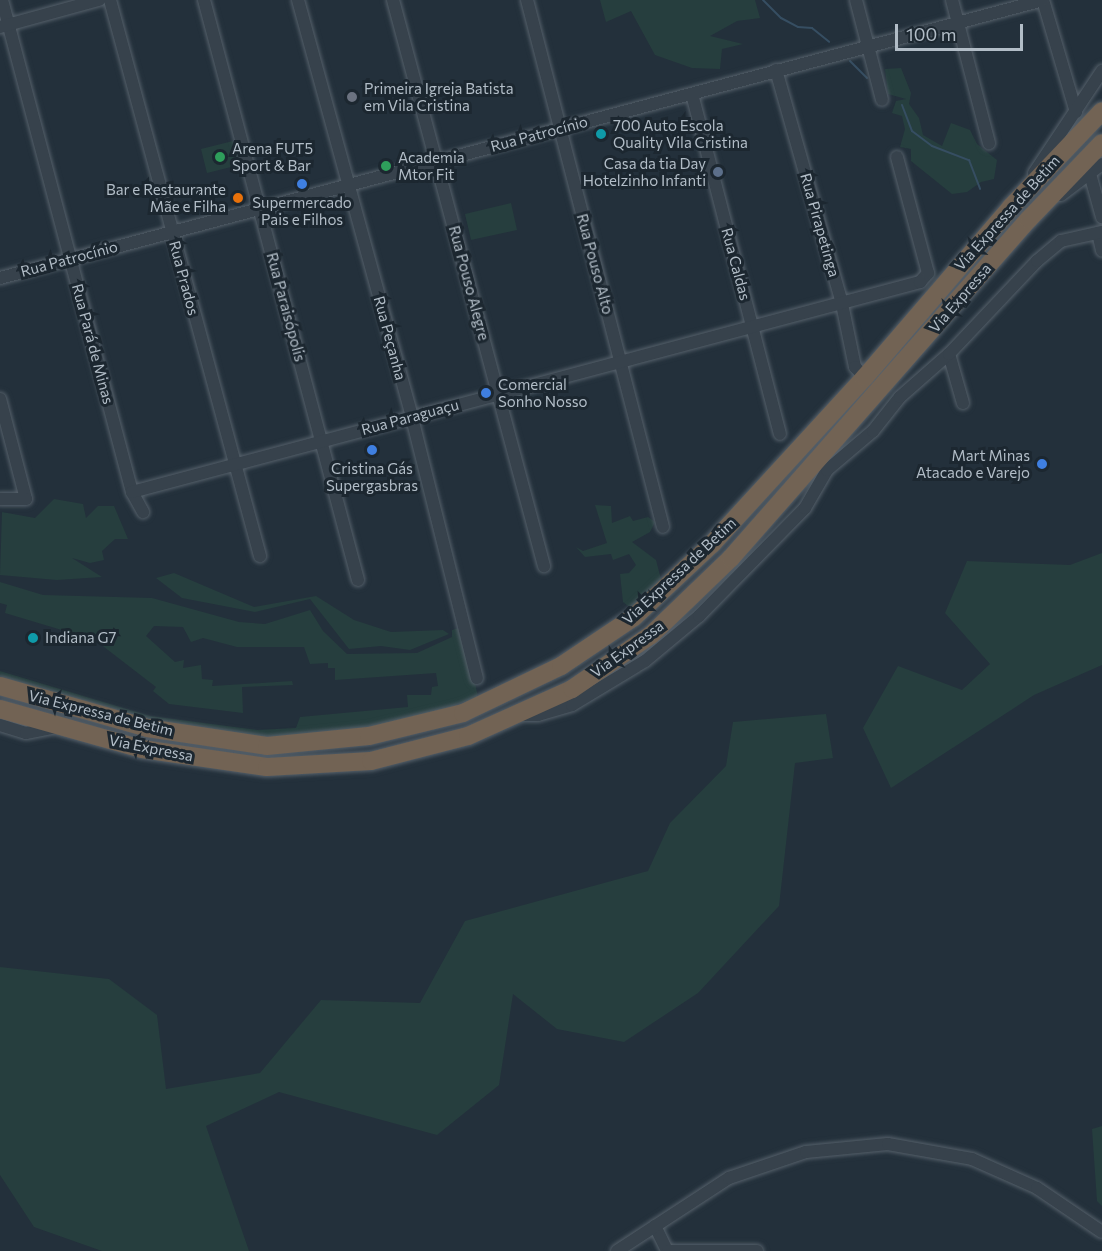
<!DOCTYPE html>
<meta charset="utf-8">
<style>
body{margin:0}
#map{position:relative;width:1102px;height:1251px;overflow:hidden;background:#23303b;font-family:Commissioner,sans-serif}
div>[style]{position:absolute}
.green>*{inset:0;background:#263e3e}
.stream>*{height:2px;margin:-1px;padding:0 1px;transform-origin:1px;border-radius:1px;background:#364e62}
.roads{filter:drop-shadow(0 0 2px #55606a) drop-shadow(0 0 2px #55606a)}
.minor>*{height:12px;margin:-6px;padding:0 6px;transform-origin:6px;border-radius:6px;background:#37424c}
.highway>*{height:18px;margin:-9px;padding:0 9px;transform-origin:9px;border-radius:9px;background:#726354}
.dots>*{width:16px;height:16px;translate:-50% -50%;box-sizing:border-box;border:3px solid #1c2730;border-radius:50%}
span{translate:-50% -50%;white-space:nowrap;text-align:center;line-height:1.15;-webkit-text-stroke:6px #1c2730;paint-order:stroke}
.poi-label{font-size:15px;color:#b2bdc7}
.left{translate:0 -50%;text-align:left}
.right{translate:-100% -50%;text-align:right}
.street-label{font-size:15px;color:#b2bdc7}
.scale{position:absolute;left:895px;top:24px;width:128px;height:27px;box-sizing:border-box;border:3px solid #b2bdc7;border-top:0;padding-left:8px;font-size:18px;line-height:21px;white-space:nowrap;color:#b2bdc7;-webkit-text-stroke:4px #1c2730;paint-order:stroke}
</style>
<div id="map">
<div class="green">
<div style="clip-path:polygon(600px 0,755px 0,760px 18px,737px 21px,710px 36px,743px 44px,722px 49px,720px 69px,692px 68px,655px 55px,631px 11px,606px 22px)"></div>
<div style="clip-path:polygon(901px 68px,911px 93px,909px 104px,919px 118px,923px 135px,942px 146px,951px 123px,970px 130px,977px 144px,997px 160px,994px 179px,981px 182px,967px 192px,952px 194px,911px 161px,911px 149px,900px 147px,905px 129px,902px 116px,892px 113px,896px 101px,906px 99px,888px 94px,885px 69px)"></div>
<div style="clip-path:polygon(233px 141px,239px 165px,207px 173px,201px 149px)"></div>
<div style="clip-path:polygon(511px 203px,517px 230px,471px 240px,465px 214px)"></div>
<div style="clip-path:polygon(54px 499px,83px 504px,86px 518px,98px 506px,114px 506px,128px 539px,115px 539px,102px 551px,104px 560px,90px 563px,72px 558px,102px 577px,57px 580px,0 575px,2px 512px,35px 518px)"></div>
<div style="clip-path:polygon(595px 505px,611px 506px,612px 523px,630px 516px,633px 521px,648px 517px,655px 522px,650px 532px,632px 542px,656px 560px,662px 583px,631px 608px,623px 602px,620px 574px,629px 573px,636px 565px,629px 554px,613px 560px,611px 554px,585px 557px,576px 547px,583px 551px,607px 543px)"></div>
<div style="clip-path:polygon(1102px 553px,1102px 665px,1034px 695px,891px 788px,863px 728px,898px 666px,962px 690px,990px 664px,945px 613px,967px 561px,1070px 565px)"></div>
<div style="clip-path:polygon(174px 573px,254px 607px,316px 596px,354px 620px,391px 632px,443px 630px,449px 634px,410px 650px,381px 646px,349px 649px,310px 599px,255px 612px,182px 598px,156px 578px)"></div>
<div style="clip-path:polygon(0 582px,43px 595px,152px 598px,239px 622px,265px 624px,310px 610px,323px 631px,347px 654px,417px 653px,452px 637px,452px 630px,463px 627px,478px 697px,399px 725px,254px 738px,141px 719px,0 676px,0 671px,150px 716px,257px 730px,296px 728px,300px 717px,408px 707px,407px 695px,431px 695px,432px 687px,438px 686px,436px 673px,335px 680px,335px 668px,328px 668px,328px 663px,310px 664px,304px 647px,237px 647px,203px 638px,191px 642px,183px 627px,154px 626px,146px 636px,175px 662px,184px 660px,183px 668px,201px 665px,202px 679px,213px 680px,212px 686px,292px 681px,293px 685px,242px 687px,243px 713px,169px 704px,153px 691px,156px 687px,95px 640px,5px 613px,7px 605px,0 603px)"></div>
<div style="clip-path:polygon(826px 714px,833px 758px,795px 763px,779px 906px,698px 993px,624px 1042px,557px 1029px,513px 994px,499px 1085px,437px 1135px,279px 1092px,206px 1126px,249px 1251px,102px 1251px,34px 1227px,0 1175px,0 967px,109px 979px,157px 1015px,166px 1089px,260px 1073px,321px 1000px,420px 1003px,465px 921px,648px 871px,670px 823px,726px 766px,733px 722px)"></div>
<div style="clip-path:polygon(1102px 1126px,1102px 1206px,1097px 1201px,1092px 1129px)"></div>
</div>
<div class="stream">
<div style="left:763px;top:0;width:25px;rotate:45deg"></div>
<div style="left:781px;top:18px;width:19px;rotate:28deg"></div>
<div style="left:798px;top:27px;width:14px;rotate:4deg"></div>
<div style="left:812px;top:28px;width:22px;rotate:39deg"></div>
<div style="left:850px;top:61px;width:24px;rotate:45deg"></div>
<div style="left:902px;top:105px;width:28px;rotate:69deg"></div>
<div style="left:912px;top:131px;width:25px;rotate:37deg"></div>
<div style="left:932px;top:146px;width:40px;rotate:21deg"></div>
<div style="left:969px;top:160px;width:31px;rotate:69deg"></div>
</div>
<div class="roads">
<div class="minor">
<div style="left:2px;top:0;width:509px;rotate:75.2deg"></div>
<div style="left:132px;top:492px;width:23px;rotate:61deg"></div>
<div style="left:110px;top:0;width:576px;rotate:74.9deg"></div>
<div style="left:204px;top:0;width:600px;rotate:75.13deg"></div>
<div style="left:298px;top:0;width:433px;rotate:74.7deg"></div>
<div style="left:412px;top:418px;width:268px;rotate:76deg"></div>
<div style="left:393px;top:0;width:586px;rotate:75.06deg"></div>
<div style="left:527px;top:0;width:544px;rotate:75.53deg"></div>
<div style="left:856px;top:0;width:103px;rotate:75.4deg"></div>
<div style="left:952px;top:0;width:148px;rotate:75.5deg"></div>
<div style="left:1043px;top:0;width:117px;rotate:73.6deg"></div>
<div style="left:0;top:27px;width:103px;rotate:-15.3deg"></div>
<div style="left:776px;top:70px;width:243px;rotate:74.2deg"></div>
<div style="left:842px;top:304px;width:64px;rotate:78.3deg"></div>
<div style="left:855px;top:367px;width:14px;rotate:45deg"></div>
<div style="left:692px;top:94px;width:351px;rotate:75.5deg"></div>
<div style="left:1034px;top:173px;width:123px;rotate:-56.3deg"></div>
<div style="left:1090px;top:174px;width:45px;rotate:74.4deg"></div>
<div style="left:1061px;top:195px;width:51px;rotate:-37.1deg"></div>
<div style="left:1098px;top:233px;width:18px;rotate:77deg"></div>
<div style="left:0;top:278px;width:1079px;rotate:-14.92deg"></div>
<div style="left:949px;top:354px;width:51px;rotate:74.1deg"></div>
<div style="left:0;top:399px;width:103px;rotate:75.4deg"></div>
<div style="left:26px;top:499px;width:26px;rotate:180deg"></div>
<div style="left:132px;top:492px;width:816px;rotate:-14.92deg"></div>
<div style="left:920px;top:282px;width:12px;rotate:-48deg"></div>
<div style="left:928px;top:273px;width:120px;rotate:-105deg"></div>
<div style="left:522px;top:715px;width:16px"></div>
<div style="left:538px;top:715px;width:35px;rotate:-16deg"></div>
<div style="left:572px;top:705px;width:85px;rotate:-31.1deg"></div>
<div style="left:645px;top:661px;width:70px;rotate:-39.8deg"></div>
<div style="left:699px;top:616px;width:151px;rotate:-45.5deg"></div>
<div style="left:805px;top:508px;width:44px;rotate:-59.9deg"></div>
<div style="left:827px;top:470px;width:60px;rotate:-40.3deg"></div>
<div style="left:873px;top:431px;width:43px;rotate:-51.5deg"></div>
<div style="left:900px;top:397px;width:65px;rotate:-41.3deg"></div>
<div style="left:949px;top:354px;width:128px;rotate:-46.6deg"></div>
<div style="left:1037px;top:261px;width:31px;rotate:-40deg"></div>
<div style="left:1061px;top:241px;width:42px;rotate:-12.4deg"></div>
<div style="left:0;top:725px;width:27px;rotate:17deg"></div>
<div style="left:26px;top:733px;width:32px;rotate:-11deg"></div>
<div style="left:655px;top:1226px;width:28px;rotate:64deg"></div>
<div style="left:617px;top:1251px;width:134px;rotate:-33.1deg"></div>
<div style="left:729px;top:1178px;width:81px;rotate:-18.7deg"></div>
<div style="left:806px;top:1152px;width:82px;rotate:-5.6deg"></div>
<div style="left:888px;top:1144px;width:85px;rotate:10.1deg"></div>
<div style="left:972px;top:1159px;width:71px;rotate:24deg"></div>
<div style="left:1037px;top:1188px;width:78px;rotate:34.1deg"></div>
<div style="left:668px;top:1251px;width:89px"></div>
</div>
<div class="highway">
<div style="left:0;top:686px;width:153px;rotate:15.9deg"></div>
<div style="left:147px;top:728px;width:121px;rotate:8.5deg"></div>
<div style="left:267px;top:746px;width:102px;rotate:-5.6deg"></div>
<div style="left:369px;top:736px;width:97px;rotate:-13.7deg"></div>
<div style="left:463px;top:713px;width:109px;rotate:-25.6deg"></div>
<div style="left:561px;top:666px;width:88px;rotate:-33.9deg"></div>
<div style="left:634px;top:617px;width:107px;rotate:-43.1deg"></div>
<div style="left:712px;top:544px;width:226px;rotate:-47.5deg"></div>
<div style="left:865px;top:377px;width:224px;rotate:-49.3deg"></div>
<div style="left:1011px;top:207px;width:132px;rotate:-46.5deg"></div>
<div style="left:0;top:709px;width:148px;rotate:15.7deg"></div>
<div style="left:142px;top:749px;width:126px;rotate:8.2deg"></div>
<div style="left:267px;top:767px;width:104px;rotate:-3.3deg"></div>
<div style="left:371px;top:761px;width:100px;rotate:-14.5deg"></div>
<div style="left:468px;top:736px;width:114px;rotate:-24.3deg"></div>
<div style="left:572px;top:689px;width:96px;rotate:-34.4deg"></div>
<div style="left:651px;top:635px;width:111px;rotate:-43.9deg"></div>
<div style="left:731px;top:558px;width:451px;rotate:-48.7deg"></div>
<div style="left:1029px;top:219px;width:105px;rotate:-46.2deg"></div>
</div>
</div>
<div class="dots">
<div style="left:352px;top:97px;background:#6b7280"></div>
<div style="left:601px;top:134px;background:#0f9aa8"></div>
<div style="left:220px;top:157px;background:#2e9e5b"></div>
<div style="left:386px;top:166px;background:#2e9e5b"></div>
<div style="left:718px;top:172px;background:#5c6f8a"></div>
<div style="left:302px;top:184px;background:#3f7fe0"></div>
<div style="left:238px;top:198px;background:#e8710a"></div>
<div style="left:486px;top:393px;background:#3f7fe0"></div>
<div style="left:372px;top:450px;background:#3f7fe0"></div>
<div style="left:1042px;top:464px;background:#3f7fe0"></div>
<div style="left:33px;top:638px;background:#0f9aa8"></div>
</div>
<div class="poi-label">
<span class="left" style="left:364px;top:97px">Primeira Igreja Batista<br>em Vila Cristina</span>
<span class="left" style="left:613px;top:134px">700 Auto Escola<br>Quality Vila Cristina</span>
<span class="left" style="left:232px;top:157px">Arena FUT5<br>Sport &amp; Bar</span>
<span class="left" style="left:398px;top:166px">Academia<br>Mtor Fit</span>
<span class="right" style="left:706px;top:172px">Casa da tia Day<br>Hotelzinho Infanti</span>
<span class="right" style="left:226px;top:198px">Bar e Restaurante<br>Mãe e Filha</span>
<span style="left:302px;top:211px">Supermercado<br>Pais e Filhos</span>
<span class="left" style="left:498px;top:393px">Comercial<br>Sonho Nosso</span>
<span class="right" style="left:1030px;top:464px">Mart Minas<br>Atacado e Varejo</span>
<span style="left:372px;top:477px">Cristina Gás<br>Supergasbras</span>
<span class="left" style="left:45px;top:638px">Indiana G7</span>
</div>
<div class="street-label">
<span style="left:539px;top:134px;rotate:-15deg">Rua Patrocínio</span>
<span style="left:1007px;top:213px;rotate:-48deg">Via Expressa de Betim</span>
<span style="left:820px;top:225px;rotate:74deg">Rua Pirapetinga</span>
<span style="left:69px;top:259px;rotate:-15deg">Rua Patrocínio</span>
<span style="left:595px;top:264px;rotate:75deg">Rua Pouso Alto</span>
<span style="left:736px;top:264px;rotate:75deg">Rua Caldas</span>
<span style="left:184px;top:278px;rotate:75deg">Rua Prados</span>
<span style="left:469px;top:283px;rotate:75deg">Rua Pouso Alegre</span>
<span style="left:960px;top:298px;rotate:-49deg">Via Expressa</span>
<span style="left:286px;top:307px;rotate:75deg">Rua Paraisópolis</span>
<span style="left:390px;top:338px;rotate:75deg">Rua Peçanha</span>
<span style="left:93px;top:344px;rotate:75deg">Rua Pará de Minas</span>
<span style="left:410px;top:417px;rotate:-15deg">Rua Paraguaçu</span>
<span style="left:679px;top:571px;rotate:-43deg">Via Expressa de Betim</span>
<span style="left:627px;top:649px;rotate:-36deg">Via Expressa</span>
<span style="left:101px;top:713px;rotate:14deg">Via Expressa de Betim</span>
<span style="left:151px;top:748px;rotate:11deg">Via Expressa</span>
</div>
<div class="scale">100 m</div>
</div>
